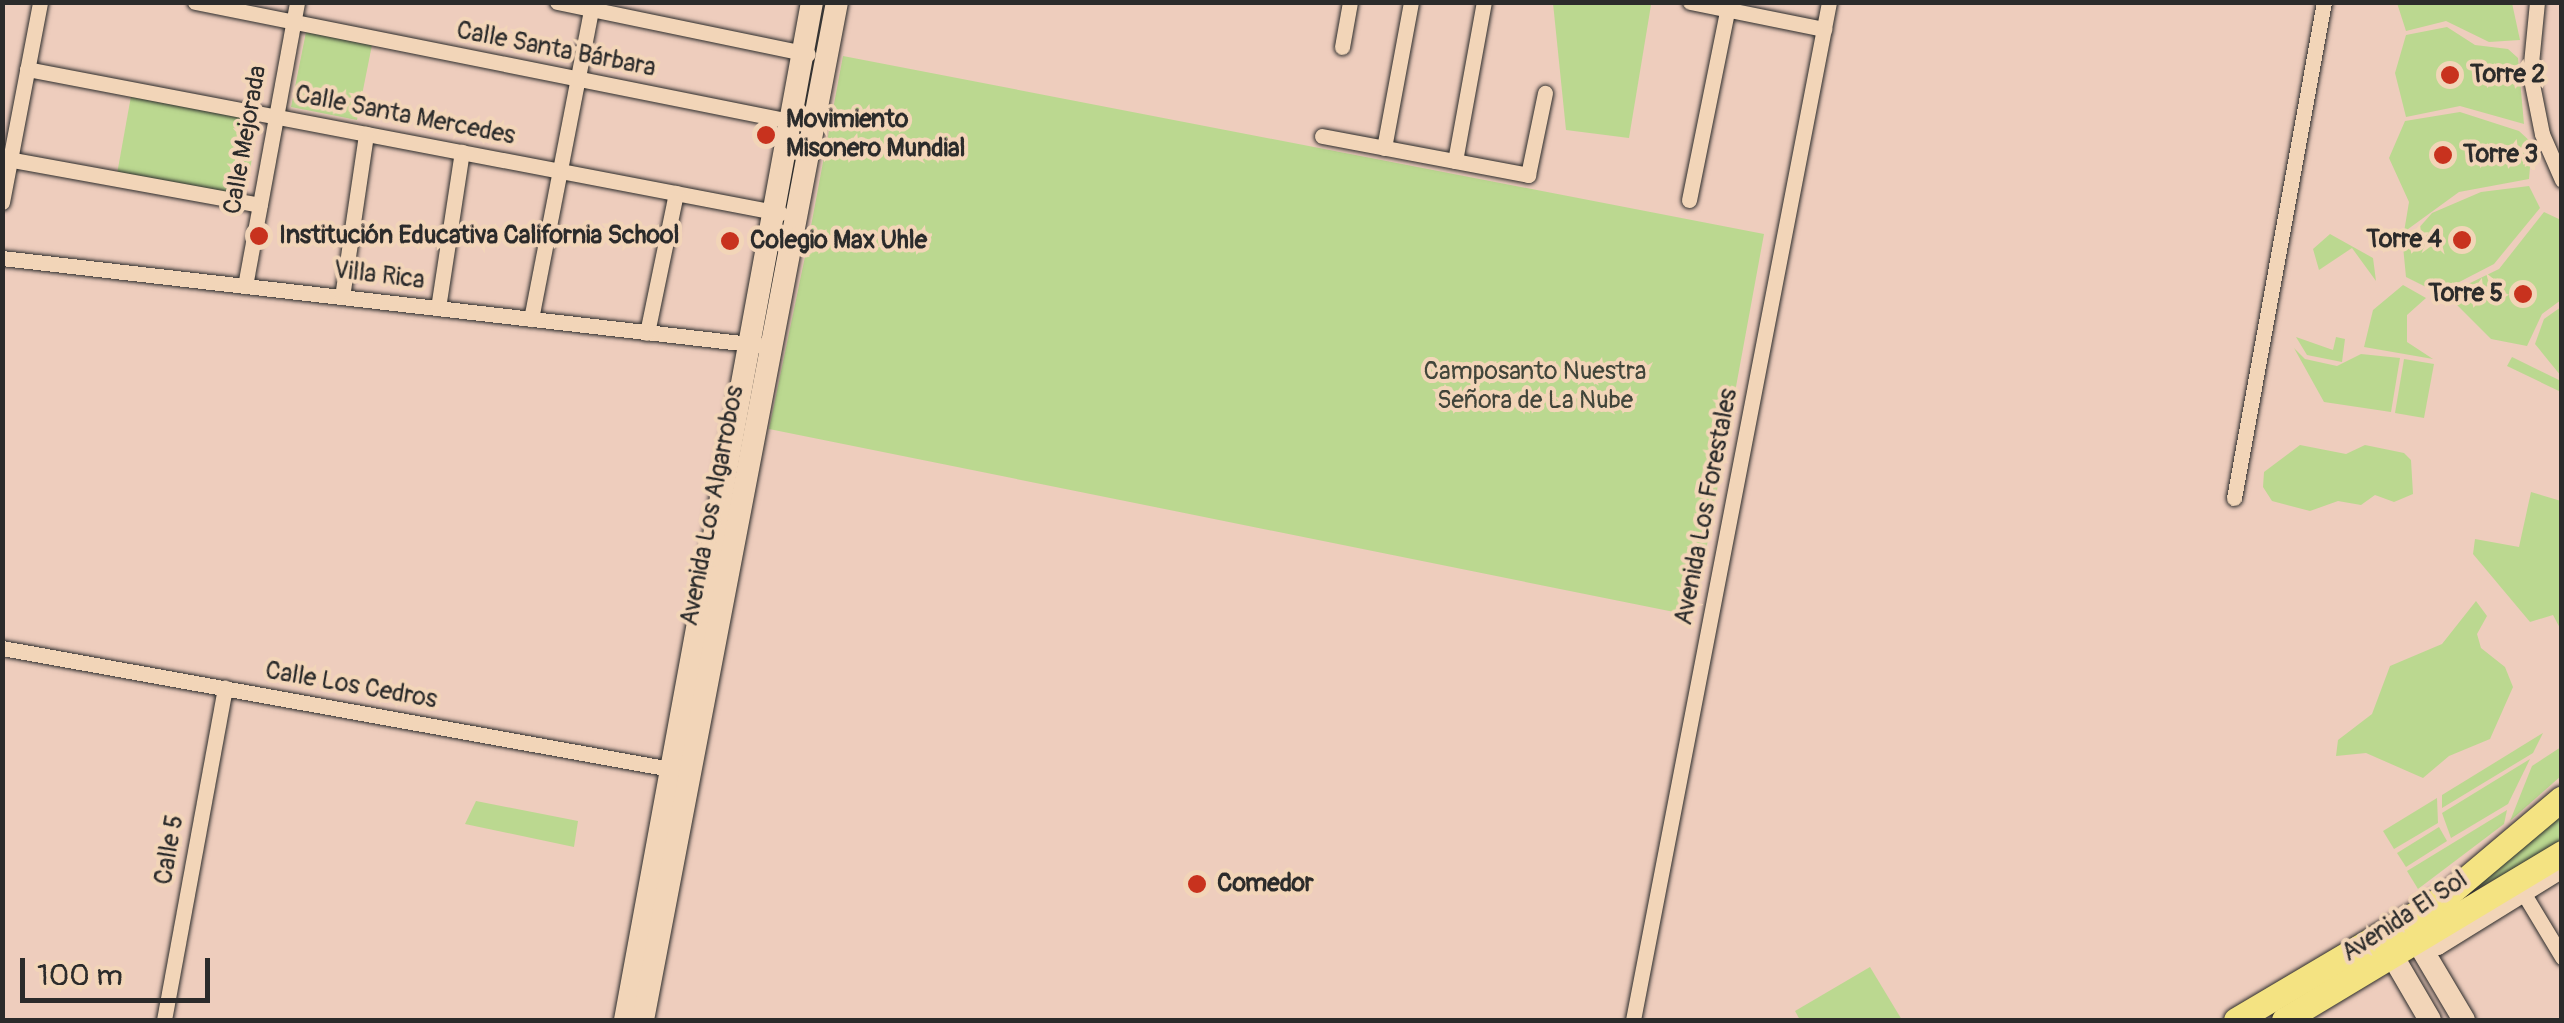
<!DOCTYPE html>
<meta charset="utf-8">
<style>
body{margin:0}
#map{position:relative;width:2564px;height:1023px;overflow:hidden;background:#eecdbd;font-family:Pangolin,sans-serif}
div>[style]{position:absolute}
.green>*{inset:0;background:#bbd890}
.roads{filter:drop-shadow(0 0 2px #2b2b2b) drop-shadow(0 0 2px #2b2b2b)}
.street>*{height:15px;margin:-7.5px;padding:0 7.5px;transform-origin:7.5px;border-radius:7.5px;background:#f2d5b8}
.secondary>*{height:22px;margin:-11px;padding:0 11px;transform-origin:11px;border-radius:11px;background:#f2d5b8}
.primary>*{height:25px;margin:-12.5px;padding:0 12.5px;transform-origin:12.5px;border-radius:12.5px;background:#f4e382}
.dots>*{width:28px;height:28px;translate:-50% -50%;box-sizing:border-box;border:5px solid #f2d5b8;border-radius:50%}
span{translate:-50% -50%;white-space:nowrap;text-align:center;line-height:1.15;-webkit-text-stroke:8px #f2d5b8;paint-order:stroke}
.street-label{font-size:25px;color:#2b2b2b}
.poi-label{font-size:25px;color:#2b2b2b;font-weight:700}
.left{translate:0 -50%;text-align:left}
.right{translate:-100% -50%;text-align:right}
.park-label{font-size:25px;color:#41453a}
.frame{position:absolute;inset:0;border:5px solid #2b2b2b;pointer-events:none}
.scale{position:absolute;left:20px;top:958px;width:190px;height:45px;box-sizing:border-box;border:5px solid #2b2b2b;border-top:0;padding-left:12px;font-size:30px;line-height:35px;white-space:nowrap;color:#2b2b2b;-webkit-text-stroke:8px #f2d5b8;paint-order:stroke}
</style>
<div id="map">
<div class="green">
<div style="clip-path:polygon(1553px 3px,1651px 5px,1629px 138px,1566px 130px)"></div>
<div style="clip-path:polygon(2397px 3px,2512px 3px,2520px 40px,2489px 42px,2446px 21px,2406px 31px)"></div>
<div style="clip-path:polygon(2447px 27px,2475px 45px,2508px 49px,2518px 58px,2524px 124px,2460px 106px,2406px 117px,2395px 73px,2406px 35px)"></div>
<div style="clip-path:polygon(306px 32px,372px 45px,357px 120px,291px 107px)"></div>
<div style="clip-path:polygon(843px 56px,1764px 234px,1694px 616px,769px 429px,807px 247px,817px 244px,811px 226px)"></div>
<div style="clip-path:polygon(131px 96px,259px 119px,245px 197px,117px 174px)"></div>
<div style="clip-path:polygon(2460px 112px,2519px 131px,2532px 143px,2529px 179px,2459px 192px,2404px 232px,2409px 202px,2389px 158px,2405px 121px)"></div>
<div style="clip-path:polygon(2529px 186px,2540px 208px,2494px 264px,2438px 293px,2406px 277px,2403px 246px,2432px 213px,2481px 192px)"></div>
<div style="clip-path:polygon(2544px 212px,2561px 220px,2561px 300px,2542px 314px,2527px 346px,2491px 339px,2456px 304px,2435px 300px,2499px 269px)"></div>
<div style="clip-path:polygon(2330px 234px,2373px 258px,2376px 281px,2352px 248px,2319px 270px,2313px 249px)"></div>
<div style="clip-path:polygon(2403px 285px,2426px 298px,2407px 315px,2407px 342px,2433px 359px,2364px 347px,2373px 310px)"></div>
<div style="clip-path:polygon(2561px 307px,2562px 307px,2561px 376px,2535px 344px,2544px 319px)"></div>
<div style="clip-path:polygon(2296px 337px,2333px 350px,2336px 337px,2345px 339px,2342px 362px,2307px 355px)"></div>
<div style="clip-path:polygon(2294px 348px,2305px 359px,2337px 366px,2361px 354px,2400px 358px,2391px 412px,2324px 402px)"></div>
<div style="clip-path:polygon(2512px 357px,2561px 381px,2561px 392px,2507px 366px)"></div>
<div style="clip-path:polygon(2404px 359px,2434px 364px,2424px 418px,2395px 413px)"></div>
<div style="clip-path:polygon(2300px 445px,2346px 454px,2365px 445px,2404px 453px,2411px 460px,2413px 494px,2394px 502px,2375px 495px,2361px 505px,2338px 501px,2310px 511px,2272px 501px,2263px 487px,2264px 472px)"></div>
<div style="clip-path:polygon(2531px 492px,2561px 501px,2561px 630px,2553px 615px,2530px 622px,2473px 554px,2475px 539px,2519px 547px)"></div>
<div style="clip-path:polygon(2476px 601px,2487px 616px,2477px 634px,2481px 648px,2505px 667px,2513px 687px,2490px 739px,2449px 756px,2423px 778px,2366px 753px,2336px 756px,2338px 740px,2372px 714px,2390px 666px,2442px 644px)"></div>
<div style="clip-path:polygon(2543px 733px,2533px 753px,2442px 808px,2442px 795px)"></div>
<div style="clip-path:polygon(2561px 747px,2561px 776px,2510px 821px,2532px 766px)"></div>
<div style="clip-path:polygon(2530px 759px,2508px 804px,2451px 838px,2442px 813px)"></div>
<div style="clip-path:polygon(2437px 798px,2438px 823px,2394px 849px,2383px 831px)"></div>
<div style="clip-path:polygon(476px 801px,578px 821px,574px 847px,465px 824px)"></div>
<div style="clip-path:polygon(2561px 807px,2561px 843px,2417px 922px)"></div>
<div style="clip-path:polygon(2507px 810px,2504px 824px,2418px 889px,2407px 871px)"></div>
<div style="clip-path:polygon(2439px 827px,2447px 841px,2406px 867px,2397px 853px)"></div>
<div style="clip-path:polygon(1870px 967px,1902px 1020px,1800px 1020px,1795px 1011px)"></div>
</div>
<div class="roads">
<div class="street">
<div style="left:195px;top:2px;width:607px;rotate:11.31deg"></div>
<div style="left:557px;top:2px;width:256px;rotate:11.7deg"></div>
<div style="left:1690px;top:2px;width:137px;rotate:11.4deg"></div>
<div style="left:2537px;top:2px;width:72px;rotate:95.6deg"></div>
<div style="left:2530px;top:74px;width:61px;rotate:78.7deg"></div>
<div style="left:2542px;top:134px;width:50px;rotate:66.5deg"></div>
<div style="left:1342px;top:47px;width:46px;rotate:-79.9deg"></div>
<div style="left:27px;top:69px;width:767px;rotate:10.83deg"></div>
<div style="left:1322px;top:136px;width:210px;rotate:10.7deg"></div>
<div style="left:1528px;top:175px;width:84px;rotate:-78.3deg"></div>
<div style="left:1384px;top:148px;width:148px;rotate:-79.5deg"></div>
<div style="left:2px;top:158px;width:262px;rotate:10.3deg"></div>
<div style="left:1455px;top:161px;width:162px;rotate:-79.7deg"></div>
<div style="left:1689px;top:200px;width:202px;rotate:-78.6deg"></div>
<div style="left:2px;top:202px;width:204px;rotate:-79.2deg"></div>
<div style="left:2px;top:258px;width:762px;rotate:6.56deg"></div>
<div style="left:245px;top:286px;width:289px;rotate:-79.6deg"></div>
<div style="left:342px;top:297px;width:165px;rotate:-81.6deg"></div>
<div style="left:438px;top:308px;width:158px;rotate:-81.3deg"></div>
<div style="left:531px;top:319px;width:316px;rotate:-79deg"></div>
<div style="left:647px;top:333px;width:143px;rotate:-78.3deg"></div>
<div style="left:2234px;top:498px;width:504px;rotate:-79.72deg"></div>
<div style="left:2px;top:648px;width:685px;rotate:10.26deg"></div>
<div style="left:2524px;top:894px;width:74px;rotate:58.9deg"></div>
<div style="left:2419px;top:944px;width:19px;rotate:9deg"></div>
<div style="left:2438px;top:947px;width:146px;rotate:-31.8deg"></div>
<div style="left:164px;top:1020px;width:338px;rotate:-79.6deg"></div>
<div style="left:1633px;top:1020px;width:1037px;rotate:-79.1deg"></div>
</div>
<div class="secondary">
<div style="left:2407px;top:924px;width:112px;rotate:59.3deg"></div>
<div style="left:2385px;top:943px;width:89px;rotate:59.7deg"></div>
<div style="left:625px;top:1020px;width:1035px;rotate:-79.59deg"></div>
<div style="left:643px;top:1020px;width:1036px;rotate:-79.21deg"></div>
</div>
<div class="primary">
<div style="left:2236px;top:1020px;width:245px;rotate:-30.6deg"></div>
<div style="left:2447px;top:895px;width:150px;rotate:-40.1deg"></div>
<div style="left:2284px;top:1020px;width:324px;rotate:-31deg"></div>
</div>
</div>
<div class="dots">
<div style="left:2450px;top:75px;background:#c8321e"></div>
<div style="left:766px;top:135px;background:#c8321e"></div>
<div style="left:2443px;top:155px;background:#c8321e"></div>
<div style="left:259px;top:236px;background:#c8321e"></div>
<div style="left:2462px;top:240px;background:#c8321e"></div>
<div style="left:730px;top:241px;background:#c8321e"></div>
<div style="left:2523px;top:294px;background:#c8321e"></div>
<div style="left:1197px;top:884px;background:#c8321e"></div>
</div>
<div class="street-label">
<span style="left:556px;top:50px;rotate:11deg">Calle Santa Bárbara</span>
<span style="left:405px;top:116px;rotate:11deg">Calle Santa Mercedes</span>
<span style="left:246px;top:140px;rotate:-80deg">Calle Mejorada</span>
<span style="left:379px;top:276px;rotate:7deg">Villa Rica</span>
<span style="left:713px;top:506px;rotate:-79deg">Avenida Los Algarrobos</span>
<span style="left:1707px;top:507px;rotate:-79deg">Avenida Los Forestales</span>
<span style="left:351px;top:686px;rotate:10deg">Calle Los Cedros</span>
<span style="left:170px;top:850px;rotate:-80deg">Calle 5</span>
<span style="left:2405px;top:917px;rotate:-33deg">Avenida El Sol</span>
</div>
<div class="poi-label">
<span class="left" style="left:2470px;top:75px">Torre 2</span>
<span class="left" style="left:786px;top:135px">Movimiento<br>Misonero Mundial</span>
<span class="left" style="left:2463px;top:155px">Torre 3</span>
<span class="left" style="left:279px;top:236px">Institución Educativa California School</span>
<span class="right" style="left:2442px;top:240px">Torre 4</span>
<span class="left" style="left:750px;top:241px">Colegio Max Uhle</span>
<span class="right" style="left:2503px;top:294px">Torre 5</span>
<span class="left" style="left:1217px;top:884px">Comedor</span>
</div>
<div class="park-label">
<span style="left:1535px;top:387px">Camposanto Nuestra<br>Señora de La Nube</span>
</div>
<div class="frame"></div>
<div class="scale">100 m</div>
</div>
